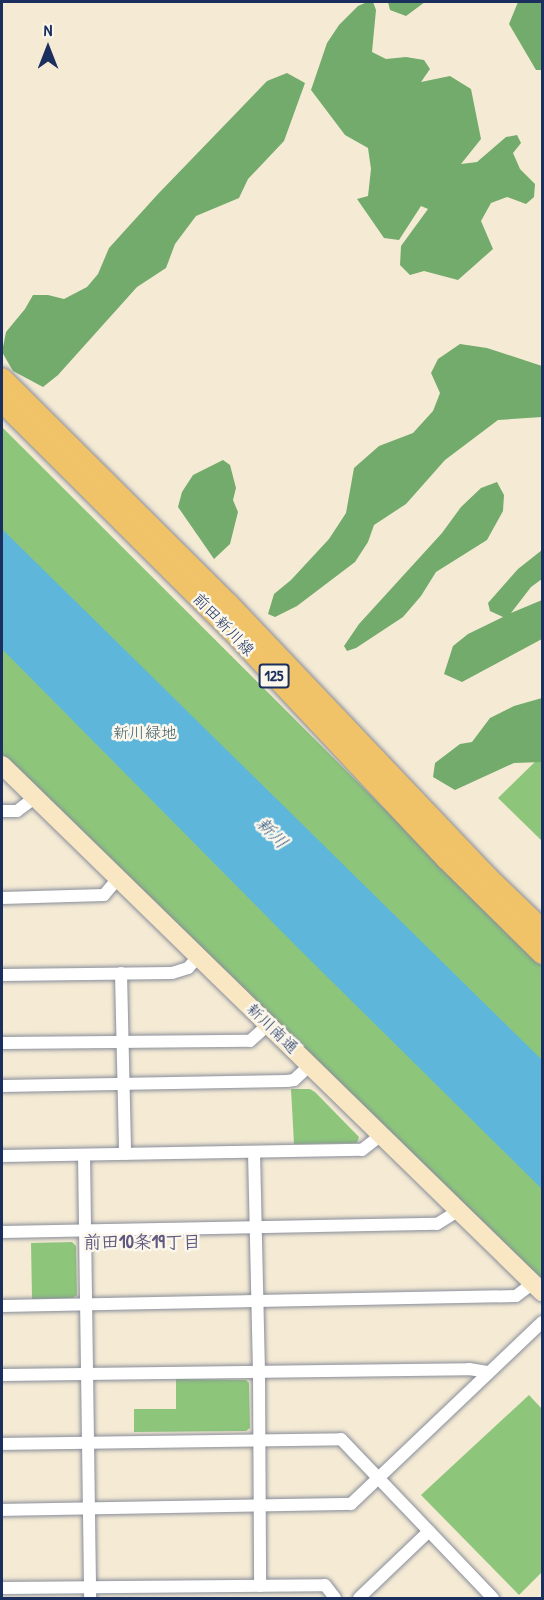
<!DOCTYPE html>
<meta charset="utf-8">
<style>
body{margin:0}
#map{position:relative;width:544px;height:1600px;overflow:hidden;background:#f5ebd5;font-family:"Patrick Hand","Klee One",sans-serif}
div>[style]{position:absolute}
.green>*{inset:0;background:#8dc67b}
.forest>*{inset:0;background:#72ab6b}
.water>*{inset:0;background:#5eb6db}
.roads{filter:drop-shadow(0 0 2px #888d9a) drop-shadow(0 0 2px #888d9a)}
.street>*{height:12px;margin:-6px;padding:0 6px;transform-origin:6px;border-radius:6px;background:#fff}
.secondary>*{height:18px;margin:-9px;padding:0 9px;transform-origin:9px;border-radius:9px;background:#f9e7c3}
.primary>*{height:20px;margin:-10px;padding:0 10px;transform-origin:10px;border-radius:10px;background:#f1c369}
span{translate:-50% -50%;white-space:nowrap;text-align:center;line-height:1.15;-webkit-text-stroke:5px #fbf7ec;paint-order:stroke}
.shield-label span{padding:2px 4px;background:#fbf7ec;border:2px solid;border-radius:4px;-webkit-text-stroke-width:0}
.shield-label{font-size:15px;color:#1b2f5e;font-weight:700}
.street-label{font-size:16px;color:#1b2f5e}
.park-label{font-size:16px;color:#3d5c67}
.water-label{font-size:18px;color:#2f5884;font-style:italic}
.neighbourhood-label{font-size:18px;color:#5f5981;font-weight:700}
.frame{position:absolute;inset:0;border:3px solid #1b2f5e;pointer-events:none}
.north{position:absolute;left:18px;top:18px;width:60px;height:60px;-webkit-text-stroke:4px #fbf7ec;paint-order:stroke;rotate:0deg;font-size:16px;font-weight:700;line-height:24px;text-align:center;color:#1b2f5e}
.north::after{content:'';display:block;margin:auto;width:21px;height:27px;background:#1b2f5e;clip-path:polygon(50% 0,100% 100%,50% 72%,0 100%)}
</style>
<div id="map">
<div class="green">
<div style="clip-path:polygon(2px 427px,542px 966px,542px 1280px,2px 754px)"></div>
<div style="clip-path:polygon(542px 755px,542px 841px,498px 798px)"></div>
<div style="clip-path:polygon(291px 1089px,310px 1089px,315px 1092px,359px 1137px,357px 1143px,294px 1144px)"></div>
<div style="clip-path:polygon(72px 1242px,76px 1246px,77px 1295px,73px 1298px,32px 1299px,31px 1243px)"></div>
<div style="clip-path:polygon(176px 1379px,246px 1380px,249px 1383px,250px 1428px,246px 1431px,134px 1432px,134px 1409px,176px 1409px)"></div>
<div style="clip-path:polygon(529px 1395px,542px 1409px,542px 1572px,519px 1595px,421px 1495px)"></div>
</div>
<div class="forest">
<div style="clip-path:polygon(367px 2px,373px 2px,376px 10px,372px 52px,386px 59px,406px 57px,424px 60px,430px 69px,421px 82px,450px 76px,471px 89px,481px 139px,461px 164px,477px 162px,506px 137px,517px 135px,521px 143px,513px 153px,520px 169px,535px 184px,534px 197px,526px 204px,507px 197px,491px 203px,481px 221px,493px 249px,458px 280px,424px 271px,410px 275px,400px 265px,401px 246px,428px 209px,421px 206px,399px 240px,384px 238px,357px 199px,368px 196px,371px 169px,368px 148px,345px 135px,311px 90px,327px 43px,339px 25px,358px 6px)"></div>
<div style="clip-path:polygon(388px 2px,444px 2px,425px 2px,406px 16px,390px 10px)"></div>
<div style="clip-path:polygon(518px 2px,542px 2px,542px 70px,536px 70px,509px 24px)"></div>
<div style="clip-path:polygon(287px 73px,305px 83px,284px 141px,248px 179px,239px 198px,196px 216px,175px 244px,166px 268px,137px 287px,58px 375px,43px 387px,13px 371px,2px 352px,6px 332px,25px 309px,33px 295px,48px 295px,64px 299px,87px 287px,98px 274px,109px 248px,158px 194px,267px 81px)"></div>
<div style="clip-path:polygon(460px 344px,487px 348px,542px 366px,542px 417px,498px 420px,445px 460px,406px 504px,374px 525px,368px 542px,355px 562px,297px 606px,275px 617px,268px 614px,274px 594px,291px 580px,329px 539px,346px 513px,354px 468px,379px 446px,413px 433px,433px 411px,440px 393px,431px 373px,438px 359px)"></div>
<div style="clip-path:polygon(223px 460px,230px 465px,236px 488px,233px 500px,238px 512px,230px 544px,214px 559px,178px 507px,182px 492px,193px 475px)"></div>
<div style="clip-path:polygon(497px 482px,504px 495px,503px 511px,487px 540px,436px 572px,421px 596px,403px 617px,356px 648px,347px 651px,344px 646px,359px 624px,442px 533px,461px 507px,481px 488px)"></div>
<div style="clip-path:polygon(542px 550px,542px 579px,531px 587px,511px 613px,542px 600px,542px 639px,462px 682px,444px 674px,453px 646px,468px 634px,503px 617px,490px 611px,488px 603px,518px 569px)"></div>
<div style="clip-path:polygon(542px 698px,542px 762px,514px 763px,455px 790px,433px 777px,435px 763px,460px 744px,472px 742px,490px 718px,514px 706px)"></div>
</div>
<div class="water">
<div style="clip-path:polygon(2px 529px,542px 1060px,542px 1189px,299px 949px,2px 649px)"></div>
</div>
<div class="roads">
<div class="street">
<div style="left:2px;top:811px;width:15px"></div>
<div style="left:17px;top:811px;width:21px;rotate:-37deg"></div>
<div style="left:2px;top:898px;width:102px;rotate:-1.7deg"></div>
<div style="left:104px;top:895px;width:23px;rotate:-50deg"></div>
<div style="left:121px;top:973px;width:181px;rotate:88.7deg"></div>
<div style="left:2px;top:975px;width:170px;rotate:-0.7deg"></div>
<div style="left:172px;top:973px;width:17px;rotate:-17deg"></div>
<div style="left:188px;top:968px;width:15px;rotate:-48deg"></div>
<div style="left:2px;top:1043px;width:248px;rotate:-0.5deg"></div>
<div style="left:250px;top:1041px;width:25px;rotate:-42deg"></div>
<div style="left:2px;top:1086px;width:285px;rotate:-1deg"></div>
<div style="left:287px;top:1081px;width:7px;rotate:-8deg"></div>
<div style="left:294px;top:1080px;width:23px;rotate:-43deg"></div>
<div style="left:254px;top:1152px;width:219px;rotate:88.7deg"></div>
<div style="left:259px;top:1371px;width:215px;rotate:89.7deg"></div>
<div style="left:84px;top:1155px;width:443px;rotate:89.2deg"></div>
<div style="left:2px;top:1156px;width:360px;rotate:-1deg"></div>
<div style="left:362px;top:1150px;width:23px;rotate:-38deg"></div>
<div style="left:2px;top:1232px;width:435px;rotate:-1.1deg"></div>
<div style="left:437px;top:1224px;width:25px;rotate:-32deg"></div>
<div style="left:2px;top:1306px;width:514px;rotate:-1.11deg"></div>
<div style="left:516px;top:1296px;width:21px;rotate:-37deg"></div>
<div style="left:2px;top:1375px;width:467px;rotate:-0.7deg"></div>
<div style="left:469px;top:1369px;width:20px;rotate:9deg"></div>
<div style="left:2px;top:1444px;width:339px;rotate:-0.8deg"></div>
<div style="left:341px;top:1439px;width:220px;rotate:46.3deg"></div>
<div style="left:2px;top:1510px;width:349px;rotate:-1deg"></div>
<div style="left:351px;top:1504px;width:264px;rotate:-43.6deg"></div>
<div style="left:2px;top:1588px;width:323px;rotate:-0.5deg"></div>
<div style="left:325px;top:1585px;width:16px;rotate:52deg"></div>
<div style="left:359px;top:1598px;width:97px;rotate:-43.7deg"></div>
</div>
<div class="secondary">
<div style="left:2px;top:765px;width:755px;rotate:44.3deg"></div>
</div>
<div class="primary">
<div style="left:2px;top:378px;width:320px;rotate:44.9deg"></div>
<div style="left:229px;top:604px;width:376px;rotate:46.5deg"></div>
<div style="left:488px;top:877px;width:75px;rotate:43.9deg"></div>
<div style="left:2px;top:402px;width:322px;rotate:44.9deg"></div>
<div style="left:230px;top:629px;width:316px;rotate:46.8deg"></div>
<div style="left:446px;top:859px;width:135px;rotate:44.7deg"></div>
</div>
</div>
<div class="shield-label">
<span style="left:274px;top:676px">125</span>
</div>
<div class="street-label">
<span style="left:224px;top:624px;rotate:46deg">前田新川線</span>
<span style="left:273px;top:1028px;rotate:44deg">新川南通</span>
</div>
<div class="park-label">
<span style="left:145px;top:732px">新川緑地</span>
</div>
<div class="water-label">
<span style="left:272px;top:833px;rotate:45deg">新川</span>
</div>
<div class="neighbourhood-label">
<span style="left:142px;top:1242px">前田10条19丁目</span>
</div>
<div class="frame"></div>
<div class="north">N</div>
</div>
